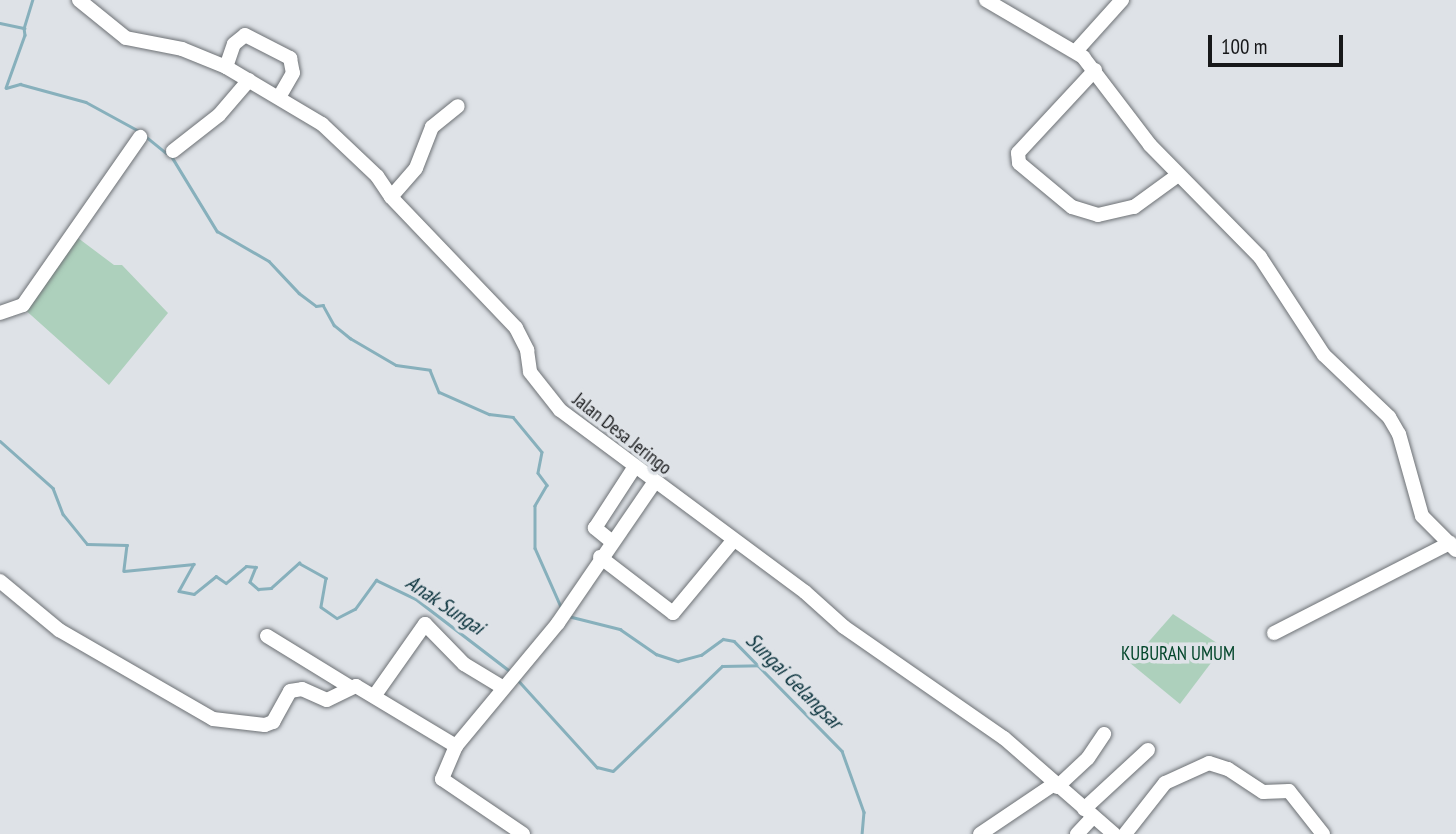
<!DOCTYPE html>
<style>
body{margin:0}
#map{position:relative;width:1456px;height:834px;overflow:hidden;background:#dee2e7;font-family:"PT Sans Narrow",sans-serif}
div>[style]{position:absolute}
.green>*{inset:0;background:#add0bc}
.stream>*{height:2.5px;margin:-1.25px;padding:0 1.25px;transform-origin:1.25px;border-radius:1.25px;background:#87b0bc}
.roads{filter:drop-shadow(0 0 2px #6d7175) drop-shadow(0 0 2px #6d7175)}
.minor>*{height:14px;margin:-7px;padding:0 7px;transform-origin:7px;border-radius:7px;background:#fff}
span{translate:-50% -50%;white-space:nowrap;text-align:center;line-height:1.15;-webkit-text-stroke:7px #dee2e7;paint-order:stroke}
.street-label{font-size:19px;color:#17181a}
.park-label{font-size:19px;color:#03462b}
.water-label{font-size:21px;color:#07303a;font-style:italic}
.scale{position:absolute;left:1208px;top:35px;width:135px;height:32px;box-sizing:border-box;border:4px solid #17181a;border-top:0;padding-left:9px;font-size:21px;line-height:24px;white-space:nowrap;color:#17181a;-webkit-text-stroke:5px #dee2e7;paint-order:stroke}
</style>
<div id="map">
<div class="green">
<div style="clip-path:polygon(74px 235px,114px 265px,122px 265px,168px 313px,109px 385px,22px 307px)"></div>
<div style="clip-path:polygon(1173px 614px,1223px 647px,1180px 704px,1130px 663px)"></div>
</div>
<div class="stream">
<div style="left:0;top:23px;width:25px;rotate:12deg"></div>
<div style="left:24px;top:28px;width:7px;rotate:82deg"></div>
<div style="left:25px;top:35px;width:56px;rotate:109.7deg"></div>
<div style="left:6px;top:88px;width:15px;rotate:-16deg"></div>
<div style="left:20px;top:84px;width:68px;rotate:15.3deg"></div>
<div style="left:86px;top:102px;width:60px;rotate:28.7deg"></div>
<div style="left:24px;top:27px;width:28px;rotate:-73deg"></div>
<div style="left:144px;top:135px;width:28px;rotate:39deg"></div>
<div style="left:172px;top:157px;width:87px;rotate:58.7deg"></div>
<div style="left:217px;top:231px;width:60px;rotate:30deg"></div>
<div style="left:269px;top:261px;width:44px;rotate:46.8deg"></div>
<div style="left:299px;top:293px;width:21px;rotate:37deg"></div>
<div style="left:316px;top:306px;width:7px;rotate:-8deg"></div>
<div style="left:323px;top:305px;width:23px;rotate:61deg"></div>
<div style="left:334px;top:325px;width:21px;rotate:39deg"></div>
<div style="left:350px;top:338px;width:53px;rotate:30.4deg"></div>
<div style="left:396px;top:365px;width:34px;rotate:8deg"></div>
<div style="left:430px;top:370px;width:24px;rotate:68deg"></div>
<div style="left:439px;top:392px;width:55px;rotate:23.7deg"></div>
<div style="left:489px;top:414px;width:24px;rotate:7deg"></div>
<div style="left:513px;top:417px;width:45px;rotate:50.4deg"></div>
<div style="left:542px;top:452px;width:21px;rotate:101deg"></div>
<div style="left:538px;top:473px;width:15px;rotate:53deg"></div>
<div style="left:547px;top:485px;width:24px;rotate:120deg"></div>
<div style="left:535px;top:506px;width:42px;rotate:90deg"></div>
<div style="left:535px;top:548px;width:67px;rotate:66.1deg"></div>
<div style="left:0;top:441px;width:71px;rotate:41.6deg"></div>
<div style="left:53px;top:488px;width:28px;rotate:69deg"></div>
<div style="left:63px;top:514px;width:38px;rotate:51deg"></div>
<div style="left:87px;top:544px;width:40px;rotate:1.4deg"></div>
<div style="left:127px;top:545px;width:26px;rotate:97deg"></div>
<div style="left:124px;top:571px;width:70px;rotate:-5.7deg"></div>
<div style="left:194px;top:564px;width:31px;rotate:119deg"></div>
<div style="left:179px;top:591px;width:15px;rotate:11deg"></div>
<div style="left:194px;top:594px;width:28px;rotate:-39deg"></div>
<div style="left:216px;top:576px;width:12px;rotate:35deg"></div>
<div style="left:226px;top:583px;width:26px;rotate:-40deg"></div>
<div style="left:246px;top:566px;width:10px;rotate:6deg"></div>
<div style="left:256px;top:567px;width:16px;rotate:112deg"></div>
<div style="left:250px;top:582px;width:11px;rotate:41deg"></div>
<div style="left:258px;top:589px;width:13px;rotate:-4deg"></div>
<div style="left:271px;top:588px;width:38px;rotate:-42deg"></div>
<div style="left:299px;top:563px;width:31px;rotate:29deg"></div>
<div style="left:326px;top:578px;width:29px;rotate:100deg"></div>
<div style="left:321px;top:607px;width:19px;rotate:35deg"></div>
<div style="left:337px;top:618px;width:20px;rotate:-27deg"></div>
<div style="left:355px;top:609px;width:36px;rotate:-54deg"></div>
<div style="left:376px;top:580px;width:44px;rotate:25.4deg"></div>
<div style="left:416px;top:599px;width:120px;rotate:37.5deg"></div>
<div style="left:568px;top:616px;width:54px;rotate:14deg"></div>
<div style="left:620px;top:629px;width:44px;rotate:34.8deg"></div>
<div style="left:656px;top:654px;width:23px;rotate:18deg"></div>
<div style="left:678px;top:661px;width:24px;rotate:-15deg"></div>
<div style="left:701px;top:655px;width:27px;rotate:-36deg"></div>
<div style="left:723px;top:639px;width:11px;rotate:10deg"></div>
<div style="left:734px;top:641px;width:154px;rotate:45.5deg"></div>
<div style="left:842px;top:751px;width:65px;rotate:70.2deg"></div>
<div style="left:864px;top:812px;width:22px;rotate:95deg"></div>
<div style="left:518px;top:680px;width:118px;rotate:47.8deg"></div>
<div style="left:597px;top:767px;width:16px;rotate:14deg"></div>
<div style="left:613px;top:771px;width:151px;rotate:-43.9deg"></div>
<div style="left:722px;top:666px;width:39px;rotate:-1deg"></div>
</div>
<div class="roads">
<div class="minor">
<div style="left:79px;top:0;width:60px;rotate:39deg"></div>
<div style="left:126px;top:38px;width:57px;rotate:11.1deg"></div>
<div style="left:182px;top:49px;width:48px;rotate:22.2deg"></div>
<div style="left:226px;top:67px;width:112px;rotate:30.7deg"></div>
<div style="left:322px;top:124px;width:76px;rotate:43.4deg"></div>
<div style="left:377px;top:176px;width:25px;rotate:56deg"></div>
<div style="left:391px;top:197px;width:181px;rotate:46.3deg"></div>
<div style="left:516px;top:328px;width:25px;rotate:63deg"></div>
<div style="left:527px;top:350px;width:22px;rotate:82deg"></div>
<div style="left:530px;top:372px;width:48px;rotate:51.7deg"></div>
<div style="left:560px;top:410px;width:305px;rotate:36.6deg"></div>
<div style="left:805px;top:592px;width:52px;rotate:41.9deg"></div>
<div style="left:844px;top:627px;width:195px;rotate:34.8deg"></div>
<div style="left:1004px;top:738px;width:146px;rotate:41.1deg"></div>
<div style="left:986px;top:0;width:113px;rotate:30.4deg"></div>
<div style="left:1083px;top:57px;width:111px;rotate:52.7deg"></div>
<div style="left:1150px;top:145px;width:157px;rotate:45.5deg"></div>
<div style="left:1260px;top:257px;width:117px;rotate:56.9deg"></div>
<div style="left:1324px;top:355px;width:90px;rotate:43.6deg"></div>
<div style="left:1389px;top:417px;width:20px;rotate:60deg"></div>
<div style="left:1399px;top:434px;width:85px;rotate:74.3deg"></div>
<div style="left:1422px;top:516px;width:48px;rotate:45deg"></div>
<div style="left:1076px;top:51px;width:69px;rotate:-48deg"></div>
<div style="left:226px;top:67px;width:24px;rotate:-71deg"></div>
<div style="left:234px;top:44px;width:14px;rotate:-39deg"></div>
<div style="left:245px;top:35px;width:51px;rotate:27.1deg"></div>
<div style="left:290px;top:58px;width:15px;rotate:79deg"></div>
<div style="left:293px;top:73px;width:28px;rotate:120deg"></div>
<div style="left:1095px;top:70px;width:113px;rotate:132.9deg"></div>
<div style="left:1018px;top:153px;width:10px;rotate:84deg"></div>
<div style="left:1019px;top:163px;width:69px;rotate:39.7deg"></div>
<div style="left:1072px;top:207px;width:27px;rotate:17deg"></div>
<div style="left:1098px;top:215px;width:37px;rotate:-13deg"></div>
<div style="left:1134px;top:207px;width:54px;rotate:-36deg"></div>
<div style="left:173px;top:151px;width:58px;rotate:-38deg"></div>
<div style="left:219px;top:115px;width:46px;rotate:-49.4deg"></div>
<div style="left:391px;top:197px;width:38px;rotate:-49deg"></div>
<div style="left:416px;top:168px;width:44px;rotate:-68.7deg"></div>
<div style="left:432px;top:127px;width:33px;rotate:-39deg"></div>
<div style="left:0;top:313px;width:24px;rotate:-19deg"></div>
<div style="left:23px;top:305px;width:205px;rotate:-55.1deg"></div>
<div style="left:611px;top:541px;width:21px;rotate:-141deg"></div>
<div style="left:595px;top:528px;width:72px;rotate:-57deg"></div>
<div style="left:600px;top:557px;width:92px;rotate:37.5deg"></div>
<div style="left:673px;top:613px;width:92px;rotate:-50.3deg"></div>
<div style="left:0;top:581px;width:77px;rotate:39.7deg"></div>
<div style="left:59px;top:630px;width:178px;rotate:30deg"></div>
<div style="left:213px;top:719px;width:52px;rotate:6.6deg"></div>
<div style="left:265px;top:725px;width:9px;rotate:-21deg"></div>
<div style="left:273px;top:722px;width:35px;rotate:-61deg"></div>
<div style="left:290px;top:691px;width:12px;rotate:-9deg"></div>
<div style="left:302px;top:689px;width:27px;rotate:24deg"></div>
<div style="left:327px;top:700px;width:32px;rotate:-26deg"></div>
<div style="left:356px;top:686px;width:117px;rotate:31deg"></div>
<div style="left:456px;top:746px;width:160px;rotate:-50.3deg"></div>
<div style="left:558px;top:623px;width:170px;rotate:-55.6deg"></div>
<div style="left:1274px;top:633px;width:198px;rotate:-27.1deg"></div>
<div style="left:267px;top:636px;width:97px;rotate:31.6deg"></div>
<div style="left:375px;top:695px;width:87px;rotate:-54.8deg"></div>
<div style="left:425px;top:624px;width:56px;rotate:45.7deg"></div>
<div style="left:464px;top:664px;width:44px;rotate:31.2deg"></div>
<div style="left:456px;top:746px;width:36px;rotate:113deg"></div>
<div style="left:442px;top:779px;width:98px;rotate:34.2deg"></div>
<div style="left:1057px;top:787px;width:42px;rotate:-43.1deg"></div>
<div style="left:1088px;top:758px;width:29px;rotate:-56deg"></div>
<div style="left:1084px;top:809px;width:87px;rotate:-42.7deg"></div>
<div style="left:980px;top:834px;width:89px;rotate:-34deg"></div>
<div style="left:1077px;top:834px;width:23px;rotate:-47deg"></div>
<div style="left:1125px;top:834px;width:65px;rotate:-51.9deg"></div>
<div style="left:1165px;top:783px;width:48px;rotate:-24.4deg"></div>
<div style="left:1209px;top:763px;width:20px;rotate:18deg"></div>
<div style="left:1228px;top:769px;width:42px;rotate:33.3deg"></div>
<div style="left:1263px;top:792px;width:26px;rotate:-2deg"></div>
<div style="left:1289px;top:791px;width:55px;rotate:51.7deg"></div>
</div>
</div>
<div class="street-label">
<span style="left:622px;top:434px;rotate:38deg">Jalan Desa Jeringo</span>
</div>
<div class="park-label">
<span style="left:1178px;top:654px">KUBURAN UMUM</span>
</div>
<div class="water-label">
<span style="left:445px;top:605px;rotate:34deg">Anak Sungai</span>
<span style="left:794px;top:681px;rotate:45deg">Sungai Gelangsar</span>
</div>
<div class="scale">100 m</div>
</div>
